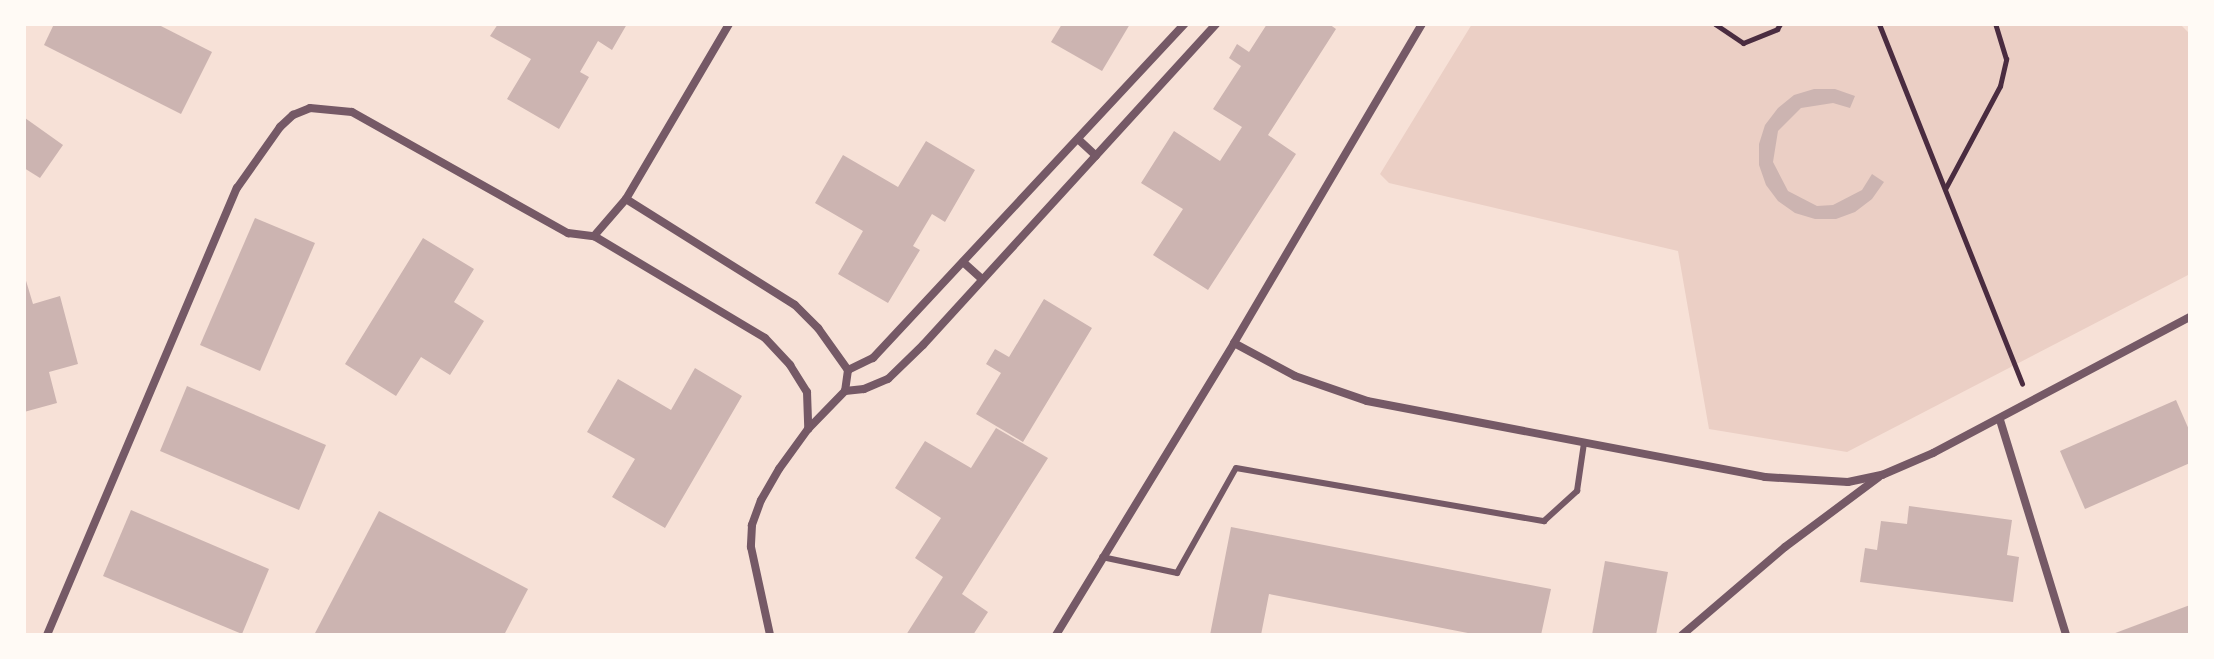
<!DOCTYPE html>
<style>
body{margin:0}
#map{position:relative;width:2214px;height:659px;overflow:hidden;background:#f7e1d7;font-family:Lora,serif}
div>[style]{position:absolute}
.green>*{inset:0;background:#ebcfc5}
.building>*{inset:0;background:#ccb4b1}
.path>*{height:5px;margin:-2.5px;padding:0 2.5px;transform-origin:2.5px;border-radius:2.5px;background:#4a2c40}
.service>*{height:6px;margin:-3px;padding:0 3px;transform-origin:3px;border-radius:3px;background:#755966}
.minor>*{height:8px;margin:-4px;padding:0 4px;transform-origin:4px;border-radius:4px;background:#755966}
span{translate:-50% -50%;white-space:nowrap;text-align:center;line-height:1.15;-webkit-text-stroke:8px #fffaf5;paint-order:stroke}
.frame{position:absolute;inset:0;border:26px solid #fffaf5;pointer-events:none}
</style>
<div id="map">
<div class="green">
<div style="clip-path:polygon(1472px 24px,2180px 24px,2190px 34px,2190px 274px,1847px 452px,1709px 429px,1678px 251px,1389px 183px,1380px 174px)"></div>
</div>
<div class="building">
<div style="clip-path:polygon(54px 24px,157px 24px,212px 52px,181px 114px,44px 45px)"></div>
<div style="clip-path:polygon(498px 24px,627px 24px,612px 50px,598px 41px,580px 72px,589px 77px,559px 129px,507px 99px,531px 59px,490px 36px)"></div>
<div style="clip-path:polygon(1062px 24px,1130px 24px,1102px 71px,1051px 42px)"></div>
<div style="clip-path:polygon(1267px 24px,1329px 24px,1336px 29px,1268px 135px,1296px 154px,1208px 290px,1153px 255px,1183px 209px,1141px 183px,1174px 131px,1220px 161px,1242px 127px,1213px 109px,1241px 66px,1229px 58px,1237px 44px,1249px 52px)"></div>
<div style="clip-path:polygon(1814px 89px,1835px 89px,1855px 96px,1850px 108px,1833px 103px,1801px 108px,1778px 131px,1773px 162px,1788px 191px,1817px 206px,1833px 205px,1862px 190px,1872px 174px,1884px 182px,1872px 199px,1855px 212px,1836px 219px,1815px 219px,1795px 213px,1778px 201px,1766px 185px,1759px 165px,1759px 144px,1765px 125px,1778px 108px,1794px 95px)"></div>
<div style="clip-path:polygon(25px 118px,63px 145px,40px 178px,24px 168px)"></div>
<div style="clip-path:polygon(926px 141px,975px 170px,945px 222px,932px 214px,913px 246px,920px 250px,888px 303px,838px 274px,863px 231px,815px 203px,843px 155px,898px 187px)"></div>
<div style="clip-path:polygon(255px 218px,315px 243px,260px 371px,200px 345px)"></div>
<div style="clip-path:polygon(423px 238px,474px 269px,454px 302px,484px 321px,450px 375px,421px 357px,396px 396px,345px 364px)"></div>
<div style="clip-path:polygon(24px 274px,33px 304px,60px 296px,78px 364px,49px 372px,57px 403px,24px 412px)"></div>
<div style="clip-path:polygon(1044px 299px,1092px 328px,1023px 442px,976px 414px,1001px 373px,986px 364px,995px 349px,1009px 357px)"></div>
<div style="clip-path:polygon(695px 368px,742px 396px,665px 528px,612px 497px,635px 459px,587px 432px,618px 379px,671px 410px)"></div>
<div style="clip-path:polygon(187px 386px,326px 445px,299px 510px,160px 451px)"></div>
<div style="clip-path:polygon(2176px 400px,2190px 432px,2190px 463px,2085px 509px,2060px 451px)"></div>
<div style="clip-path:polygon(996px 428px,1048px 458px,962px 594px,988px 612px,973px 635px,906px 635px,943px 577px,915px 558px,941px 518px,895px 488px,925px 441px,971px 468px)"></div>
<div style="clip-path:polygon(1909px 506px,2012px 520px,2007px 555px,2019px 557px,2013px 602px,1860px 582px,1865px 548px,1877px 550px,1881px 521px,1907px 524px)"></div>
<div style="clip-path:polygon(131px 510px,269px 569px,242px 634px,103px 576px)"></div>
<div style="clip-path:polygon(379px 511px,528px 589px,504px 635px,314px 635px)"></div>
<div style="clip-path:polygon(1231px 527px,1551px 589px,1541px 635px,1478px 635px,1269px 594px,1261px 635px,1210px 635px)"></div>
<div style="clip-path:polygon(1605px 561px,1668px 572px,1656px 635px,1592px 635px)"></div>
<div style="clip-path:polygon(2190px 605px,2190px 635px,2110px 635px)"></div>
</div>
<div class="path">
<div style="left:1715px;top:24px;width:34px;rotate:34deg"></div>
<div style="left:1743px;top:43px;width:37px;rotate:-22deg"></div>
<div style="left:1777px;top:29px;width:6px;rotate:-59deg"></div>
<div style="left:1879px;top:24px;width:387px;rotate:68.3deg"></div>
<div style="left:1945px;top:189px;width:117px;rotate:-61.9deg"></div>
<div style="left:2000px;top:86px;width:28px;rotate:-77deg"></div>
<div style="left:2006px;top:59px;width:37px;rotate:-107deg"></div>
</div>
<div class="service">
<div style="left:1102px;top:557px;width:77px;rotate:12deg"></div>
<div style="left:1177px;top:573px;width:120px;rotate:-60.7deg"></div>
<div style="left:1236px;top:468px;width:313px;rotate:9.8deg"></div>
<div style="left:1544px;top:521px;width:45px;rotate:-42.3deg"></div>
<div style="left:1577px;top:491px;width:49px;rotate:-81.7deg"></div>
</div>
<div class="minor">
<div style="left:1079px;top:140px;width:23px;rotate:43deg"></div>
<div style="left:626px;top:199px;width:199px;rotate:32.1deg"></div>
<div style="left:795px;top:305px;width:33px;rotate:45deg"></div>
<div style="left:818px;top:328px;width:52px;rotate:54.5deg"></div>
<div style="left:848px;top:370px;width:21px;rotate:98deg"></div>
<div style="left:845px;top:391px;width:53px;rotate:134.2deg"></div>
<div style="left:808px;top:429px;width:49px;rotate:125.9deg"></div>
<div style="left:779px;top:469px;width:36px;rotate:120deg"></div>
<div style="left:761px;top:500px;width:27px;rotate:110deg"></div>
<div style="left:752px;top:525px;width:22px;rotate:93deg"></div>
<div style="left:751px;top:547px;width:90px;rotate:77.8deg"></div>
<div style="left:594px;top:236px;width:199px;rotate:30.8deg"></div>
<div style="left:765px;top:338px;width:37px;rotate:47deg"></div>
<div style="left:790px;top:365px;width:32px;rotate:58deg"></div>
<div style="left:807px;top:392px;width:37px;rotate:88deg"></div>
<div style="left:594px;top:236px;width:49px;rotate:-49.1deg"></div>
<div style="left:626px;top:199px;width:203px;rotate:-59.5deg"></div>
<div style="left:963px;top:262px;width:25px;rotate:42deg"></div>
<div style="left:1234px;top:343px;width:69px;rotate:28.4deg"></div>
<div style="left:1295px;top:376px;width:76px;rotate:19.1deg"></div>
<div style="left:1367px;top:401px;width:405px;rotate:10.8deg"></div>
<div style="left:1765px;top:477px;width:83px;rotate:3.4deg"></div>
<div style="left:1848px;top:482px;width:35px;rotate:-12deg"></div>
<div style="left:1882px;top:475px;width:56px;rotate:-23.3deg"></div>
<div style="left:1933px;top:453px;width:291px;rotate:-27.9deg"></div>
<div style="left:848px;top:370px;width:28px;rotate:-26deg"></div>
<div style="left:873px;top:358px;width:457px;rotate:-47deg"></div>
<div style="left:845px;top:391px;width:19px;rotate:-6deg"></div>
<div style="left:864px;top:389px;width:26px;rotate:-23deg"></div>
<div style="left:888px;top:379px;width:49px;rotate:-44.2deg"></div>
<div style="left:923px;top:345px;width:435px;rotate:-47.6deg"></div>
<div style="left:2000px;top:420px;width:225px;rotate:72.9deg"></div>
<div style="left:47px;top:635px;width:486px;rotate:-67deg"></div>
<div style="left:237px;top:188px;width:75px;rotate:-54.8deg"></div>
<div style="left:280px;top:127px;width:18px;rotate:-43deg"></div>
<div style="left:293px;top:115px;width:18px;rotate:-22deg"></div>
<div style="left:310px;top:108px;width:42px;rotate:5.4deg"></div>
<div style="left:352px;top:112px;width:248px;rotate:29.3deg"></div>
<div style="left:568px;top:233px;width:26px;rotate:7deg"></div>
<div style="left:1056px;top:635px;width:342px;rotate:-58.6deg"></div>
<div style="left:1234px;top:343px;width:370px;rotate:-59.5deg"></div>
<div style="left:1682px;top:635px;width:135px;rotate:-40.5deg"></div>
<div style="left:1785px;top:547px;width:117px;rotate:-36.7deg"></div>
</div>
<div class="frame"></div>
</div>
